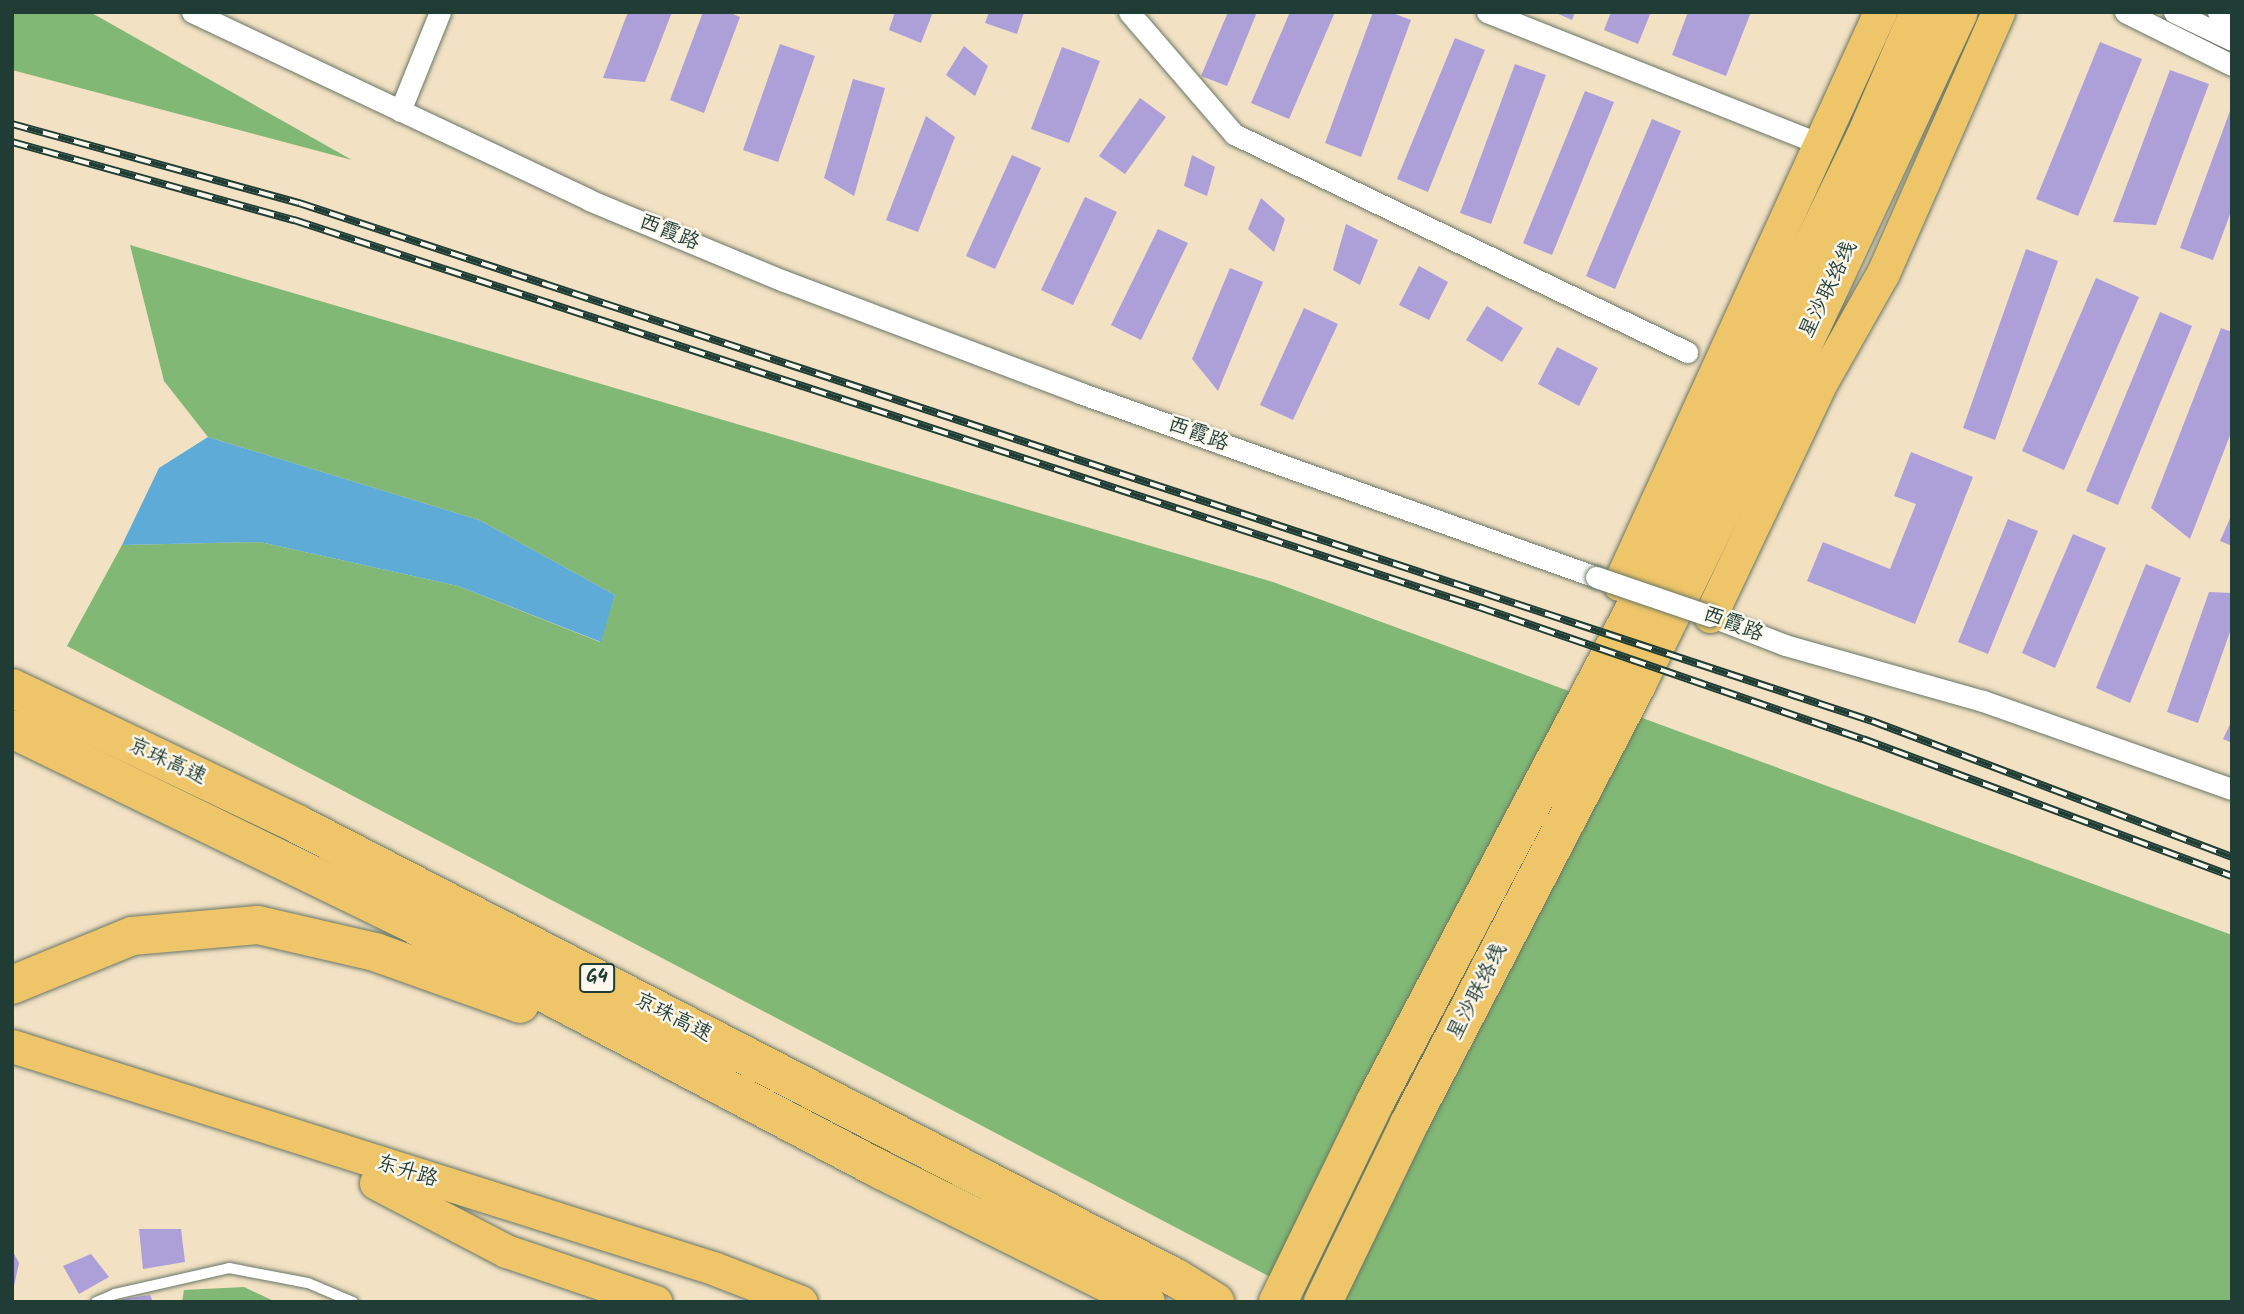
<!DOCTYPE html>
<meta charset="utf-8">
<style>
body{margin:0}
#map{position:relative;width:2244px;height:1314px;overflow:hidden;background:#f2e1c3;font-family:Kalam,"LXGW WenKai TC",sans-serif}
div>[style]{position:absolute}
.forest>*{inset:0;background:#82b875}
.water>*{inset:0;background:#5eabd7}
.building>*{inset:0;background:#ada0d9}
.roads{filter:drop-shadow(0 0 2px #697666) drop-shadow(0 0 2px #697666)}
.lane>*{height:10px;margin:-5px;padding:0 5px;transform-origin:5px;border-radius:5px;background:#fff}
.street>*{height:21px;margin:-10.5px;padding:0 10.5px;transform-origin:10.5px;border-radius:10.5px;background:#fff}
.primary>*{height:33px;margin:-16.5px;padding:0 16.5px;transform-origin:16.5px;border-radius:16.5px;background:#eec569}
.highway>*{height:38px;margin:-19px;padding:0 19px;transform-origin:19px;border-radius:19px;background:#eec569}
.rail>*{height:8px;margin-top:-4px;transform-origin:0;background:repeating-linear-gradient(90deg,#fbf7ec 0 16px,#1f3d34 0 32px);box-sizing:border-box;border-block:2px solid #1f3d34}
.bridges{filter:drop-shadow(0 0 2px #697666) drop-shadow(0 0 2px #697666)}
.street-bridge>*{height:21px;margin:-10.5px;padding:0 10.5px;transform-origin:10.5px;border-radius:10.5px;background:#fff}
span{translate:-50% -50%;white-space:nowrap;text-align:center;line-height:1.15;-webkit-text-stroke:5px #fbf7ec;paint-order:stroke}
.shield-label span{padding:2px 5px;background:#fbf7ec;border:2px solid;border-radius:5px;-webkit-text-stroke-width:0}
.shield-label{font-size:19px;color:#1f3d34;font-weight:700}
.street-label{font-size:21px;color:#1f3d34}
.frame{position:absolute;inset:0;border:14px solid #1f3d34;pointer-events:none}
</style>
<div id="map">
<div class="forest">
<div style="clip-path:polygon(12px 12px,90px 12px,352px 160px,12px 70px)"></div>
<div style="clip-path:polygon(130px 245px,1273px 582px,2232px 935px,2232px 1302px,1318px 1302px,67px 646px,122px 545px,260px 542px,458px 586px,600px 642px,615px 595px,479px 520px,208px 437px,164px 381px)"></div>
<div style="clip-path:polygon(244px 1287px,276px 1302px,182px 1302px,184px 1290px)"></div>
</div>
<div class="water">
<div style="clip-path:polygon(208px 437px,479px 520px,615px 595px,601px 642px,458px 586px,260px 542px,122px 545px,159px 468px)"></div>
</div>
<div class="building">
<div style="clip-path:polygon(628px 12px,672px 12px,645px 82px,603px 78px)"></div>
<div style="clip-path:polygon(703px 12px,728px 12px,740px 17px,704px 113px,670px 100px)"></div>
<div style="clip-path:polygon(895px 12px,933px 12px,921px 43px,889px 30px)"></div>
<div style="clip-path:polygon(989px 12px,1024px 12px,1017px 34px,985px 23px)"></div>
<div style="clip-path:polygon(1228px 12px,1257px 12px,1227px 86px,1201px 76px)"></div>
<div style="clip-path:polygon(1290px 12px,1335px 12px,1289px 119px,1251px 103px)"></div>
<div style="clip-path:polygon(1373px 12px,1390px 12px,1411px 20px,1361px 157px,1325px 143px)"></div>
<div style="clip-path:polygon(1554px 12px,1575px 12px,1572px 20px)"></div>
<div style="clip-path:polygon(1611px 12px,1651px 12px,1638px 44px,1604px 30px)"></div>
<div style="clip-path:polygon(1688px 12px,1751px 12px,1726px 76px,1672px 55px)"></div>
<div style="clip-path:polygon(1455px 38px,1485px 50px,1428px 192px,1397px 179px)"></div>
<div style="clip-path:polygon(2100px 42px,2142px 59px,2078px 216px,2036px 199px)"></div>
<div style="clip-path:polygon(780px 44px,815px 56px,778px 162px,743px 150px)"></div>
<div style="clip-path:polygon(964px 46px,988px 66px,975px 96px,946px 75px)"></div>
<div style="clip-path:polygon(1062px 47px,1100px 61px,1069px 143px,1031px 129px)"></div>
<div style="clip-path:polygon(1515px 64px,1546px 75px,1491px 224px,1460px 213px)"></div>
<div style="clip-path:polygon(2170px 70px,2209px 84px,2156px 225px,2113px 222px)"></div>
<div style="clip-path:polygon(853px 79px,885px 88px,854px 196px,824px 178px)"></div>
<div style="clip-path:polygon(1585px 91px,1614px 102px,1552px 255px,1523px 243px)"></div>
<div style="clip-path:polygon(1140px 98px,1166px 117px,1125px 174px,1099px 156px)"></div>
<div style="clip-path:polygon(2231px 108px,2232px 209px,2213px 260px,2180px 248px)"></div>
<div style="clip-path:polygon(926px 116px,955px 137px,918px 232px,886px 220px)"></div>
<div style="clip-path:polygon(1652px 119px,1681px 131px,1615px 289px,1586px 276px)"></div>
<div style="clip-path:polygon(1012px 155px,1041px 168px,995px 269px,966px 256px)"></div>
<div style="clip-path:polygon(1192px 155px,1215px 167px,1207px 196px,1184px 186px)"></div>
<div style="clip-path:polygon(1085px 197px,1117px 212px,1073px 305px,1041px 290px)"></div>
<div style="clip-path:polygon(1261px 198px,1285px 219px,1274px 252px,1248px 229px)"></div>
<div style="clip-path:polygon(1346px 224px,1378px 240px,1360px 285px,1333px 270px)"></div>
<div style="clip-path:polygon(1158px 229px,1188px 243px,1141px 340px,1111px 325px)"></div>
<div style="clip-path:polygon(2026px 249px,2058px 261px,1995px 440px,1963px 428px)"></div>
<div style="clip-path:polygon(1419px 266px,1448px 282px,1429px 320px,1399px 305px)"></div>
<div style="clip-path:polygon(1230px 268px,1263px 282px,1218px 391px,1192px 359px)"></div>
<div style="clip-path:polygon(2096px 278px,2139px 297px,2064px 470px,2022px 451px)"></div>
<div style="clip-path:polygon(1487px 306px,1523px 328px,1502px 362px,1466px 340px)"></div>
<div style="clip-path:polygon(1304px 308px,1338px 324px,1293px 420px,1260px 405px)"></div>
<div style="clip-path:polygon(2160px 312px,2192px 326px,2118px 505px,2086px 491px)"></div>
<div style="clip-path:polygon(2221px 328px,2232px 332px,2232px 430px,2190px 539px,2151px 508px)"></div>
<div style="clip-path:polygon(1557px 347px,1598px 368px,1579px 406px,1538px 384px)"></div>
<div style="clip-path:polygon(1911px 452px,1973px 477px,1915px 624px,1807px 581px,1823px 542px,1890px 569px,1916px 504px,1894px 496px)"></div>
<div style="clip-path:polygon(2232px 514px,2232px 546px,2220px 541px)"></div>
<div style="clip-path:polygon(2008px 519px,2038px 531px,1988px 654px,1958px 642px)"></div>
<div style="clip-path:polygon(2073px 534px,2106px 548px,2055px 668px,2022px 653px)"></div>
<div style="clip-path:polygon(2146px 564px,2181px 578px,2130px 703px,2096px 688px)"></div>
<div style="clip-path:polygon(2209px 592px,2232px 593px,2232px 626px,2198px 723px,2167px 712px)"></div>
<div style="clip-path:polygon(2232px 720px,2232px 743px,2223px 739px)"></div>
<div style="clip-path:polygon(139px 1229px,181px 1229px,185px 1262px,143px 1269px)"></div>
<div style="clip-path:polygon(12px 1250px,19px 1263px,13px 1291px,12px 1291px)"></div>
<div style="clip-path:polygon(91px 1254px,109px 1277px,79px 1294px,63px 1266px)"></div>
<div style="clip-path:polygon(150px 1295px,153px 1302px,119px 1302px,122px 1299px)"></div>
</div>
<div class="roads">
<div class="lane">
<div style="left:96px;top:1302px;width:21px;rotate:-23deg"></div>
<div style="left:115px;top:1294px;width:117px;rotate:-12.8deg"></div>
<div style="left:229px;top:1268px;width:80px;rotate:10.8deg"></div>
<div style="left:308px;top:1283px;width:49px;rotate:22.9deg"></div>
</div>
<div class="street">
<div style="left:192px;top:12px;width:439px;rotate:25.3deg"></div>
<div style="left:589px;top:200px;width:211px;rotate:22.6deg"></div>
<div style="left:784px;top:281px;width:316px;rotate:20.7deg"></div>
<div style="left:1080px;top:393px;width:548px;rotate:19.63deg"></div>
<div style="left:1129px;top:12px;width:161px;rotate:49.3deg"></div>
<div style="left:1234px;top:134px;width:503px;rotate:25.7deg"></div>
<div style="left:1487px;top:12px;width:358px;rotate:21.6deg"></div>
<div style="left:2125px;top:12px;width:119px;rotate:26.4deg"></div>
<div style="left:2174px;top:12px;width:64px;rotate:25.8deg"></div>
<div style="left:2218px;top:12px;width:16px;rotate:27deg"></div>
<div style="left:400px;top:111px;width:107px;rotate:-68deg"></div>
<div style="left:1710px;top:616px;width:80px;rotate:21.1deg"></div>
<div style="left:1785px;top:645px;width:206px;rotate:15.8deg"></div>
<div style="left:1983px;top:701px;width:264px;rotate:19.5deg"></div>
</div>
<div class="primary">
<div style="left:1619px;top:584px;width:629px;rotate:-65.47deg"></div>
<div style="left:1710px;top:616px;width:255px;rotate:-64.6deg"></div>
<div style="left:1819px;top:386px;width:130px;rotate:-60.5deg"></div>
<div style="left:1883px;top:273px;width:285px;rotate:-66.2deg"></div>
<div style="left:12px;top:1046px;width:735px;rotate:17.57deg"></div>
<div style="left:713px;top:1268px;width:94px;rotate:21.1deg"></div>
<div style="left:376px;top:1183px;width:147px;rotate:27.6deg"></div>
<div style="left:506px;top:1251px;width:158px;rotate:18.8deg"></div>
</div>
<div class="highway">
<div style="left:12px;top:688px;width:316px;rotate:25.5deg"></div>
<div style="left:297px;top:824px;width:989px;rotate:27.32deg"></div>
<div style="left:1176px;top:1278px;width:46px;rotate:31.6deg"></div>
<div style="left:12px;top:729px;width:448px;rotate:25.9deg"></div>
<div style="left:415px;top:925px;width:526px;rotate:27.73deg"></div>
<div style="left:881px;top:1170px;width:296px;rotate:26.5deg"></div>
<div style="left:12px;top:985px;width:130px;rotate:-22.2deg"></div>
<div style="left:132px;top:936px;width:126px;rotate:-5deg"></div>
<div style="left:258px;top:925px;width:120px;rotate:13deg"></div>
<div style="left:375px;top:952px;width:154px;rotate:19.7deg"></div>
<div style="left:1278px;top:1302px;width:222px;rotate:-64.1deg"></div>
<div style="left:1375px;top:1102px;width:620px;rotate:-62.24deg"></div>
<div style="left:1664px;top:553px;width:459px;rotate:-64.2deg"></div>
<div style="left:1864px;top:140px;width:139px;rotate:-66.7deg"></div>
<div style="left:1323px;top:1302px;width:198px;rotate:-64.2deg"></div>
<div style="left:1409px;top:1124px;width:496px;rotate:-62.6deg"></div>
<div style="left:1637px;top:684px;width:371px;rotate:-63.9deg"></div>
<div style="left:1800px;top:351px;width:374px;rotate:-64.9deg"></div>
</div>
</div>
<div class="rail">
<div style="left:12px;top:124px;width:298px;rotate:15.4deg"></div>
<div style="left:299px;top:203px;width:1656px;rotate:18.23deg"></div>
<div style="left:1872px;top:721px;width:385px;rotate:20.7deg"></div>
<div style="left:12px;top:142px;width:293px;rotate:15.5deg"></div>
<div style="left:294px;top:220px;width:1247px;rotate:18.09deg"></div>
<div style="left:1479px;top:607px;width:406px;rotate:19deg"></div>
<div style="left:1863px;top:739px;width:394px;rotate:20.4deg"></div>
</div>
<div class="bridges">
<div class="street-bridge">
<div style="left:1596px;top:577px;width:120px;rotate:18.9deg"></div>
</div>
</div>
<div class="shield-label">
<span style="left:597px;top:978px">G4</span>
</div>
<div class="street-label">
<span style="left:669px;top:233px;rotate:22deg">西霞路</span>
<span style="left:1829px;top:290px;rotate:-64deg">星沙联络线</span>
<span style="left:1198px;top:435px;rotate:20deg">西霞路</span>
<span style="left:1733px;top:625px;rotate:21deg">西霞路</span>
<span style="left:167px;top:762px;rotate:25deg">京珠高速</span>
<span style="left:1478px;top:992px;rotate:-63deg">星沙联络线</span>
<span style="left:673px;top:1018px;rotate:27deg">京珠高速</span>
<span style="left:407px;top:1172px;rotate:17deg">东升路</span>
</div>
<div class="frame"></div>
</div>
